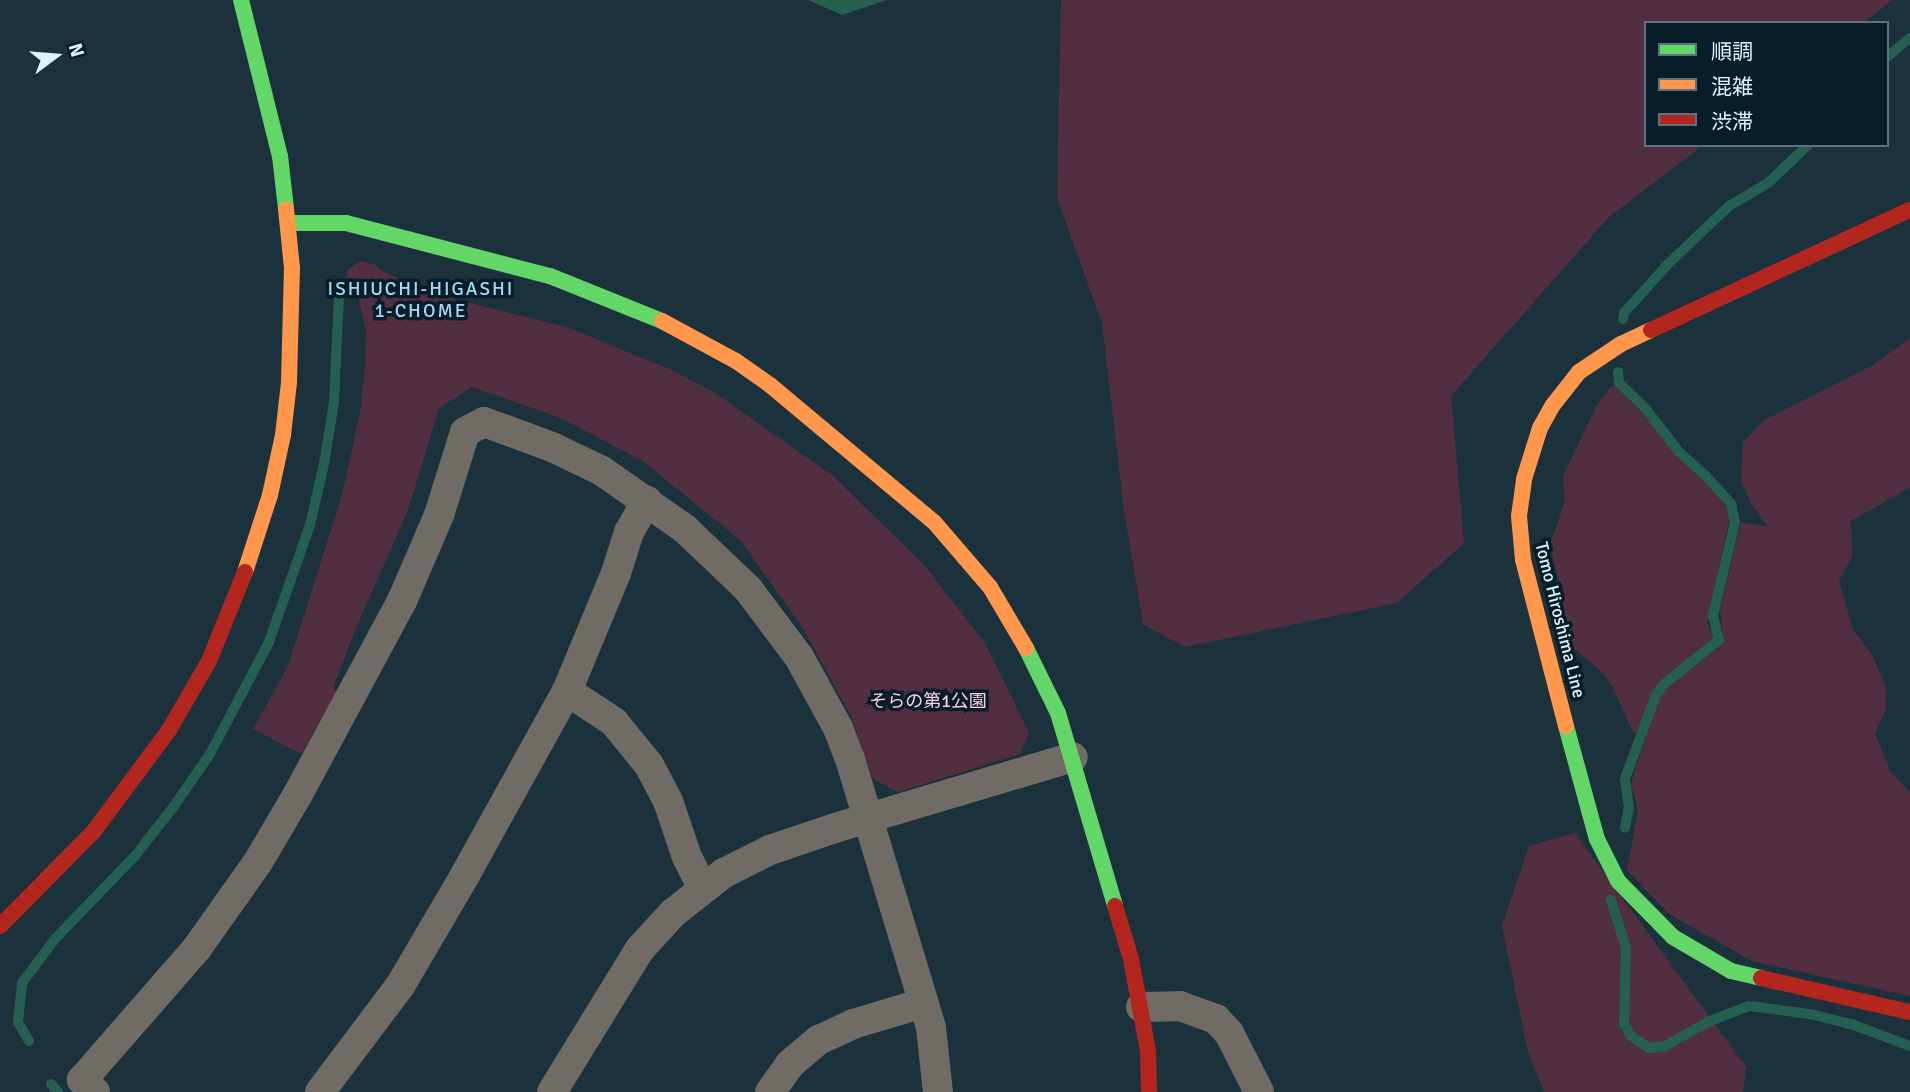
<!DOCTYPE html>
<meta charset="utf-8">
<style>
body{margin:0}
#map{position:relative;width:1910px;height:1092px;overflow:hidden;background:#1b323c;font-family:Signika,"Noto Sans JP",sans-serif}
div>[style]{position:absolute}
.green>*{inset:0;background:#512f41}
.water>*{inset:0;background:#245f50}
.stream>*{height:10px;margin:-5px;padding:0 5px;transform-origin:5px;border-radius:5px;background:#245f50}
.street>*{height:30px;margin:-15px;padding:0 15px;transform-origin:15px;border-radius:15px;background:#716b66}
.fast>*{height:16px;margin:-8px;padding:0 8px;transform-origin:8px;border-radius:8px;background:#63d668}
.slow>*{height:16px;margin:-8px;padding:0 8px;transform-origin:8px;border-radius:8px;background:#ff974d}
.jam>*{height:16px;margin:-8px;padding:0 8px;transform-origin:8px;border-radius:8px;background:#b3261e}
span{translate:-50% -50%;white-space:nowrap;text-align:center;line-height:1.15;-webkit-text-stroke:7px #071d28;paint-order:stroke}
.street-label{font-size:18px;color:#ddf2fe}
.park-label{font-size:18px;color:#fccddf}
.neighbourhood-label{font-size:19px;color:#a3d9f8;letter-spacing:2px}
.legend{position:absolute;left:1644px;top:21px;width:245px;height:126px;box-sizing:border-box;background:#071d28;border:2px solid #5d727e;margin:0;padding:9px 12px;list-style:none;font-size:21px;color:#ddf2fe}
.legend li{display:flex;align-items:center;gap:14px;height:35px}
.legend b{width:35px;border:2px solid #5d727e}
.north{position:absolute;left:21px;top:21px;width:70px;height:70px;-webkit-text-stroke:5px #071d28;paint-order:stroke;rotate:74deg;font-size:19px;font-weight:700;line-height:28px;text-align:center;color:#ddf2fe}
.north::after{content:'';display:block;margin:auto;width:24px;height:32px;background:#ddf2fe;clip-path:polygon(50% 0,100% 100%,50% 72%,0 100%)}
</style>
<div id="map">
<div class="green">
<div style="clip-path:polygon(1061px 0,1893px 0,1863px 23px,1646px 23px,1646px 145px,1703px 145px,1608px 218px,1451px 396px,1464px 543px,1397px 603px,1185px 647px,1143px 624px,1124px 511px,1102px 323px,1057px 198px)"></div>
<div style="clip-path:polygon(359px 261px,377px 265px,377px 268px,422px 291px,569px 328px,669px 369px,714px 392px,833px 476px,924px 565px,985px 643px,1029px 733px,1020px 754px,898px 792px,873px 779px,851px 716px,804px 630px,741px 541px,644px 462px,561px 418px,472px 387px,439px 408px,408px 510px,356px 628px,333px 688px,337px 691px,301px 754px,253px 729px,288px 666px,342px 495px,360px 413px,365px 369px,366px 330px,355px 284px,347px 284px,347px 271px)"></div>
<div style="clip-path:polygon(1910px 338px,1910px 487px,1851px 521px,1852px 556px,1839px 581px,1853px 630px,1872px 655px,1886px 687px,1885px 712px,1875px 733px,1890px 771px,1910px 793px,1910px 996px,1752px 961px,1669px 914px,1627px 870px,1638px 811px,1631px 783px,1659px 697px,1666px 687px,1719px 647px,1723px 640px,1720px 609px,1741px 522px,1768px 527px,1751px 503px,1741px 481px,1743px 442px,1763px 421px,1873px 365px)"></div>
<div style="clip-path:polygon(1615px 386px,1646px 417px,1677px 457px,1718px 494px,1730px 515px,1707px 622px,1714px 639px,1662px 680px,1652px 693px,1638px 733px,1633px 732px,1612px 686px,1602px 672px,1565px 641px,1555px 604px,1560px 587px,1550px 545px,1565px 501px,1563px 476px,1597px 405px,1610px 388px)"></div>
<div style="clip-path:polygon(1575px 833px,1746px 1067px,1743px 1092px,1544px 1092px,1528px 1052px,1502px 926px,1529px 846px)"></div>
</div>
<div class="water">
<div style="clip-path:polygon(808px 0,887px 0,842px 15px)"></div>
</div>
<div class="stream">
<div style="left:1887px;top:57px;width:30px;rotate:-40deg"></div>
<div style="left:1623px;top:319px;width:6px;rotate:-81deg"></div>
<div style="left:1624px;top:313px;width:66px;rotate:-48.1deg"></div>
<div style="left:1668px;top:264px;width:84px;rotate:-43.6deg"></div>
<div style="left:1729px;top:206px;width:45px;rotate:-30.5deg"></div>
<div style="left:1768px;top:183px;width:55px;rotate:-43.5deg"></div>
<div style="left:1618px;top:372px;width:11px;rotate:85deg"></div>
<div style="left:1619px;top:383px;width:37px;rotate:44deg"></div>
<div style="left:1646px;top:409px;width:54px;rotate:52.5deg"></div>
<div style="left:1679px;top:452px;width:36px;rotate:42deg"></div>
<div style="left:1706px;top:476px;width:38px;rotate:48deg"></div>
<div style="left:1731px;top:504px;width:18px;rotate:77deg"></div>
<div style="left:1735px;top:522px;width:97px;rotate:103.2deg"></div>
<div style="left:1713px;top:616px;width:25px;rotate:76deg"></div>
<div style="left:1719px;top:640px;width:70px;rotate:141.3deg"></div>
<div style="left:1664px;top:684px;width:14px;rotate:126deg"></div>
<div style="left:1656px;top:695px;width:90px;rotate:110.3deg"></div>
<div style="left:1625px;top:779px;width:28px;rotate:82deg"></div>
<div style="left:1629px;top:807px;width:21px;rotate:101deg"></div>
<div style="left:1611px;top:900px;width:50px;rotate:72.6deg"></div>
<div style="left:1626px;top:948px;width:76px;rotate:91.5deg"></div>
<div style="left:1624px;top:1024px;width:14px;rotate:60deg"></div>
<div style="left:1631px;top:1036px;width:22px;rotate:34deg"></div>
<div style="left:1649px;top:1048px;width:16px;rotate:-7deg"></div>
<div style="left:1665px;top:1046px;width:51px;rotate:-29.1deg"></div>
<div style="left:1710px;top:1021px;width:42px;rotate:-21deg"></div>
<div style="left:1749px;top:1006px;width:62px;rotate:7.5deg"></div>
<div style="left:1810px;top:1014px;width:45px;rotate:14deg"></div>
<div style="left:1854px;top:1025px;width:60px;rotate:20.6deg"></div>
<div style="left:29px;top:1041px;width:22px;rotate:-120deg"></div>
<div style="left:18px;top:1022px;width:39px;rotate:-84deg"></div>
<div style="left:22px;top:983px;width:55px;rotate:-53.1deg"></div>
<div style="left:55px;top:939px;width:115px;rotate:-46.1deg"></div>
<div style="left:135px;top:856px;width:63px;rotate:-52deg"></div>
<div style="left:174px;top:806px;width:63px;rotate:-55.3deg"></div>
<div style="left:210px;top:754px;width:127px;rotate:-62.2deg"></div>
<div style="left:269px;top:642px;width:124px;rotate:-70.7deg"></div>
<div style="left:310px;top:525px;width:63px;rotate:-77.1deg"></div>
<div style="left:324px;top:464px;width:63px;rotate:-80.8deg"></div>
<div style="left:334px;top:402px;width:107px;rotate:-87.3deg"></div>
<div style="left:51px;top:1084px;width:11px;rotate:49deg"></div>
</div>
<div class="street">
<div style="left:567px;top:691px;width:56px;rotate:33.4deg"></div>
<div style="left:614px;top:722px;width:55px;rotate:50.9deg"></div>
<div style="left:649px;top:765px;width:41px;rotate:62.2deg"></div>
<div style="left:668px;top:801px;width:59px;rotate:71.3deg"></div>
<div style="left:687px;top:857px;width:35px;rotate:63deg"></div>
<div style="left:1141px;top:1007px;width:39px;rotate:-1deg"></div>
<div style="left:1180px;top:1006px;width:38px;rotate:20deg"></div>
<div style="left:1216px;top:1019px;width:19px;rotate:47deg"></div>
<div style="left:1229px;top:1033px;width:66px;rotate:63deg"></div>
<div style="left:95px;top:1092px;width:18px;rotate:-137deg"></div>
<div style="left:82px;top:1080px;width:175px;rotate:-48.9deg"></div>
<div style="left:197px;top:948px;width:105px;rotate:-54.7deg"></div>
<div style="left:258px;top:862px;width:79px;rotate:-59.5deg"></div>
<div style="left:298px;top:794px;width:219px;rotate:-61.7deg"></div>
<div style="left:402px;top:601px;width:94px;rotate:-66.7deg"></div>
<div style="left:439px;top:515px;width:87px;rotate:-72.6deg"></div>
<div style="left:465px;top:432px;width:21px;rotate:-28deg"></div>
<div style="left:484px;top:422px;width:72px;rotate:20.2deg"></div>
<div style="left:552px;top:447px;width:55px;rotate:25.6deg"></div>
<div style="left:602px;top:471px;width:101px;rotate:34.9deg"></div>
<div style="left:685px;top:529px;width:87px;rotate:43.6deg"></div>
<div style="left:748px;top:589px;width:85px;rotate:53.1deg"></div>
<div style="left:799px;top:657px;width:81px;rotate:61.2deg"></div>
<div style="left:838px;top:728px;width:33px;rotate:69deg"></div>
<div style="left:850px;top:759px;width:281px;rotate:73.2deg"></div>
<div style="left:931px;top:1028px;width:64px;rotate:83.8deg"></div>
<div style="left:320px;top:1092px;width:133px;rotate:-53deg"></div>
<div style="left:400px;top:986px;width:129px;rotate:-59.6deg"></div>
<div style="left:465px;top:875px;width:210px;rotate:-61deg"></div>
<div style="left:567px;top:691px;width:128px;rotate:-67.4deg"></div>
<div style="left:616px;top:573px;width:43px;rotate:-72.4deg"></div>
<div style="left:629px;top:532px;width:36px;rotate:-60deg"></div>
<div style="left:552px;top:1092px;width:168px;rotate:-58.4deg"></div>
<div style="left:640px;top:949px;width:49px;rotate:-47.5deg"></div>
<div style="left:673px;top:913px;width:65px;rotate:-38.1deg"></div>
<div style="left:724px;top:873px;width:51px;rotate:-26.6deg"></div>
<div style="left:770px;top:850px;width:69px;rotate:-18.7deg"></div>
<div style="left:835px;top:828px;width:248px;rotate:-16.6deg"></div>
<div style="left:770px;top:1092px;width:34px;rotate:-54deg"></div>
<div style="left:790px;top:1064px;width:38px;rotate:-40deg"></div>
<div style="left:819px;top:1040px;width:38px;rotate:-25deg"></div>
<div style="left:853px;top:1024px;width:73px;rotate:-16.7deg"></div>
</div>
<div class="fast">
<div style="left:241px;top:0;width:161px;rotate:76deg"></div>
<div style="left:280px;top:156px;width:53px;rotate:83.5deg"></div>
<div style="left:289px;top:223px;width:57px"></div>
<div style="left:346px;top:223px;width:211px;rotate:14.6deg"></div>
<div style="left:550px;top:276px;width:121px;rotate:21.9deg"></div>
<div style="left:1026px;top:648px;width:72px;rotate:63.8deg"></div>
<div style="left:1058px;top:713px;width:201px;rotate:73.5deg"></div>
<div style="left:1566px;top:726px;width:117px;rotate:74.7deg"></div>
<div style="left:1597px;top:839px;width:47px;rotate:63.4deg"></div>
<div style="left:1618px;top:881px;width:78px;rotate:45.5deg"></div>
<div style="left:1673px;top:937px;width:67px;rotate:30.4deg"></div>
<div style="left:1731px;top:971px;width:31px;rotate:13deg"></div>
</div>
<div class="slow">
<div style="left:662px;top:321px;width:84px;rotate:28.4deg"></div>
<div style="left:736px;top:361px;width:42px;rotate:35.2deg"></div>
<div style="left:770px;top:385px;width:214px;rotate:39.9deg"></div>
<div style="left:934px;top:522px;width:86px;rotate:49.3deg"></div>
<div style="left:990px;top:587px;width:71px;rotate:59.5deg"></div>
<div style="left:245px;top:572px;width:81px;rotate:-72deg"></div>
<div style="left:270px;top:495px;width:61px;rotate:-77.8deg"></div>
<div style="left:283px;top:435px;width:53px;rotate:-83.5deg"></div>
<div style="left:289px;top:382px;width:114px;rotate:-88.5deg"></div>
<div style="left:292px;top:268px;width:59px;rotate:-95.8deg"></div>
<div style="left:1566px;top:726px;width:171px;rotate:-104.5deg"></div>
<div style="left:1523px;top:560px;width:44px;rotate:-95.2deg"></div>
<div style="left:1519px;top:516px;width:37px;rotate:-82deg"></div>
<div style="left:1524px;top:479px;width:53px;rotate:-72.6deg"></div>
<div style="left:1540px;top:428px;width:26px;rotate:-61deg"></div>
<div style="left:1553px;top:405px;width:42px;rotate:-51.8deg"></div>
<div style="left:1579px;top:372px;width:50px;rotate:-33.7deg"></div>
<div style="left:1621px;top:344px;width:33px;rotate:-25deg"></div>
</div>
<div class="jam">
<div style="left:1651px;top:330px;width:285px;rotate:-24.9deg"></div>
<div style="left:1115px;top:906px;width:55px;rotate:73.2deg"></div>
<div style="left:1131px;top:959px;width:94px;rotate:79.5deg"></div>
<div style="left:1148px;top:1051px;width:41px;rotate:88.6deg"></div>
<div style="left:0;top:926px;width:134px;rotate:-45.3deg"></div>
<div style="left:94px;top:831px;width:126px;rotate:-53.4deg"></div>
<div style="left:169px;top:730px;width:80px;rotate:-59.9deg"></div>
<div style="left:209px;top:661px;width:96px;rotate:-68deg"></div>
<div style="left:1761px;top:978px;width:153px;rotate:12.9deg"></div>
</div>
<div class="street-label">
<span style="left:1560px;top:620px;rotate:76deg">Tomo Hiroshima Line</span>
</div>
<div class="park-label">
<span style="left:928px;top:701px">そらの第1公園</span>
</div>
<div class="neighbourhood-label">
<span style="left:421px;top:301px">ISHIUCHI-HIGASHI<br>1-CHOME</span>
</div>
<ul class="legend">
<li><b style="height:9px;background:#63d668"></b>順調</li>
<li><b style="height:9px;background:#ff974d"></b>混雑</li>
<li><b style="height:9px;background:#b3261e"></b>渋滞</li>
</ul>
<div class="north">N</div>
</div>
